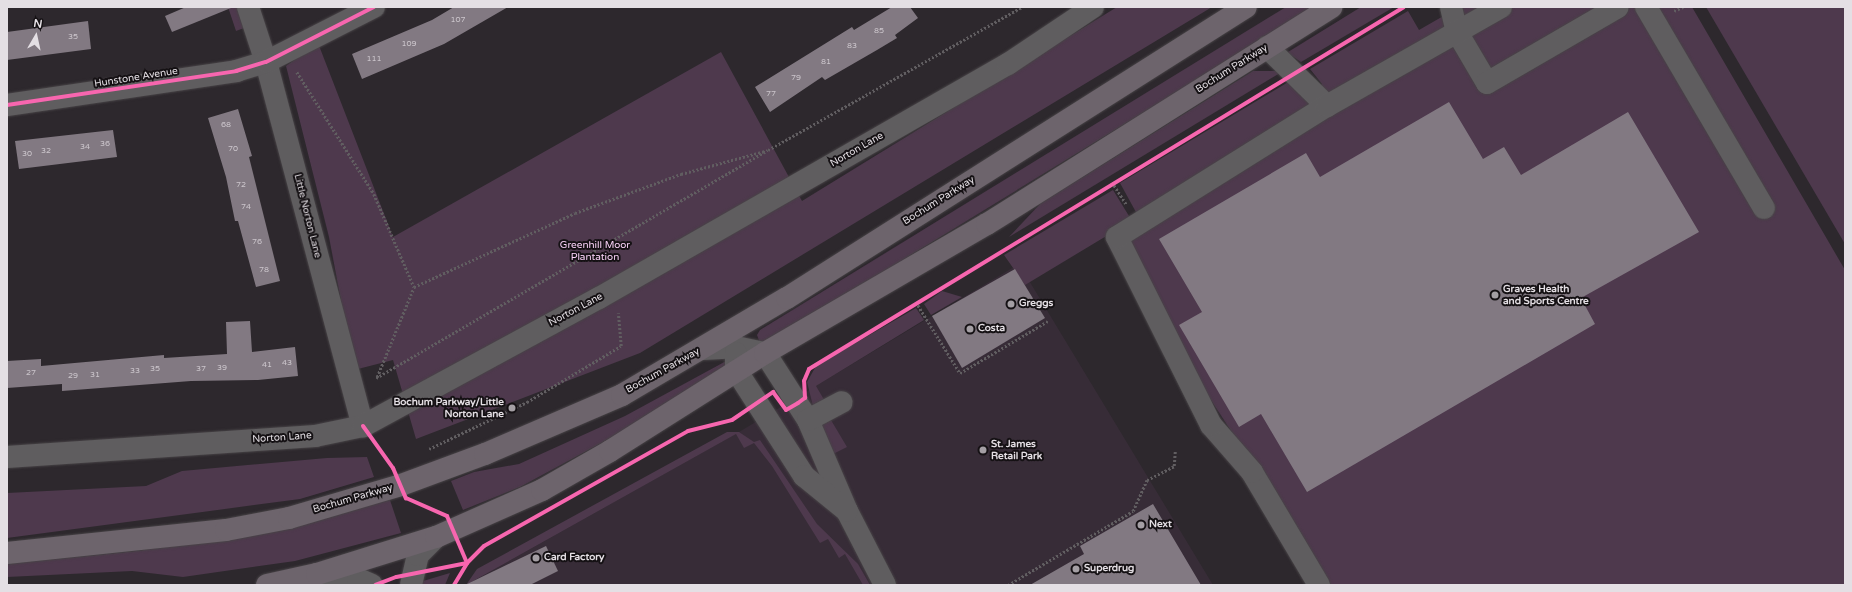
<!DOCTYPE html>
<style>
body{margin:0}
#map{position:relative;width:1852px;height:592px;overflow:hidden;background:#2d282d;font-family:"Varela Round",sans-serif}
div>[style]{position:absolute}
.built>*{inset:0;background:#372c37}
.green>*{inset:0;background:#4e394d}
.building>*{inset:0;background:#827982}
.path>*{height:2.5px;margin-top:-1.25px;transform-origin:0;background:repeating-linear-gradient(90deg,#615e61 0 2px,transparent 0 4px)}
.roads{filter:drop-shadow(0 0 1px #474346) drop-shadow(0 0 1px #474346)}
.minor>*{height:22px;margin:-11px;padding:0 11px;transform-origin:11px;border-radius:11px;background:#5f5d5f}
.highway>*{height:22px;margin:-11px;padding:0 11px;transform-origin:11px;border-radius:11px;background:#6d646c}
.cycleway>*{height:4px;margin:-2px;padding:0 2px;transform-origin:2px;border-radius:2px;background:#f766af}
.dots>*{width:11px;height:11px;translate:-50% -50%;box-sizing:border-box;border:2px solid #151114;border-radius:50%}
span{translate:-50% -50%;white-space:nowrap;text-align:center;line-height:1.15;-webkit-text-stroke:4px #151114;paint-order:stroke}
.number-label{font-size:8px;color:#ccc6cc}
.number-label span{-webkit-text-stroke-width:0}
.street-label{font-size:10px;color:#e4dfe4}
.park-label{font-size:10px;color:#fbd3f9}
.poi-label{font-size:10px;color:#e4dfe4;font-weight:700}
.left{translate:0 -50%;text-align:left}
.right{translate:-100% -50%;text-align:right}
.frame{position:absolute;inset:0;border:8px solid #e4dfe4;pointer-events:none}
.north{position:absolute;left:16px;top:16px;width:40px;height:40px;-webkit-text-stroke:3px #151114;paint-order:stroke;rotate:9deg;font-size:11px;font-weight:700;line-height:16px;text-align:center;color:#e4dfe4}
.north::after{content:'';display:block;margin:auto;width:14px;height:18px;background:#e4dfe4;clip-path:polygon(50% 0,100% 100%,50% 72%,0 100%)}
</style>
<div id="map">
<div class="built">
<div style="clip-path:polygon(1019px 264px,1213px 585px,466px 585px,739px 432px)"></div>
</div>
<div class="green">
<div style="clip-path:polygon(228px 7px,237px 7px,244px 28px,236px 31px)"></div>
<div style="clip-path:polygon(1117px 7px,1212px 7px,640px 353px,416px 439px,393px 360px,354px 370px,329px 237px,286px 66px,318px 43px,393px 237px,721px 52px,802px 201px)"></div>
<div style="clip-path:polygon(1286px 7px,1316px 7px,767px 343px,760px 343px,757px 335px,760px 330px)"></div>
<div style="clip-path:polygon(1361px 7px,1394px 7px,1301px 62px,1289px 54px,1288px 52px)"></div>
<div style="clip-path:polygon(1459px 7px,1692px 7px,1845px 270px,1845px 585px,1331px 585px,1159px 320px,1108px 235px,1025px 285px,1004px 255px,1113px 190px,1129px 216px,1137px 214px,1120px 183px,1290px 81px,1301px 96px,1322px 84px,1310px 69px,1408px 11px,1419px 30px)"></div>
<div style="clip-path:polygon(1706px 7px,1845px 7px,1845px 244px)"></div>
<div style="clip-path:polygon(1253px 71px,1276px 71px,1280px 73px,1009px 237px,1041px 203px)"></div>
<div style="clip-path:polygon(942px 291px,962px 297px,931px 315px,924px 304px)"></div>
<div style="clip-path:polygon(916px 308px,924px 320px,816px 386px,826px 403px,822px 405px,847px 447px,833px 454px,813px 406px,807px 382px,816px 366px)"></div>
<div style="clip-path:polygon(728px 360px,729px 366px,605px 441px,520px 487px,463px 510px,451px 481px,474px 472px,519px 464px,625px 416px)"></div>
<div style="clip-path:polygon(727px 432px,739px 432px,754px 442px,760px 440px,817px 524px,858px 564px,870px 585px,863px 585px,845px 554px,839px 558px,828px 539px,820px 543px,772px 466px,754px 443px,744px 448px,736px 434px,466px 585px,477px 569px)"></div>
<div style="clip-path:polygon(367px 457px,374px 477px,300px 499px,7px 538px,7px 493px,146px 486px,182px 471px,327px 458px)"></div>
<div style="clip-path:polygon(390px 500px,401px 533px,295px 561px,183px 577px,132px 571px,7px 577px,7px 564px,136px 551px,235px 538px)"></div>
<div style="clip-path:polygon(450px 573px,445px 585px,422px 585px,423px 581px)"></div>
</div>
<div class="building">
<div style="clip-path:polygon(186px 7px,231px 7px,231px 8px,172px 32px,165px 16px)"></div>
<div style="clip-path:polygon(454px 7px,508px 7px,444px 44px,362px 79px,352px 54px,432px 20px)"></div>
<div style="clip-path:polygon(892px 7px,910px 7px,918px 18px,895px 35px,897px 38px,877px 50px,825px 80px,822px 77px,770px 112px,755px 87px,852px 27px,854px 30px)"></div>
<div style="clip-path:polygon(88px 21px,91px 49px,7px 60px,7px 32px)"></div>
<div style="clip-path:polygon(1449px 102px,1483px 159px,1504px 147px,1521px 175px,1628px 112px,1699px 232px,1581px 298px,1595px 324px,1307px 492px,1261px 414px,1239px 427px,1179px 325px,1202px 312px,1159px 239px,1306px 153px,1320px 177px)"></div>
<div style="clip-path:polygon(238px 109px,252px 156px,249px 157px,280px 281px,256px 287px,238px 221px,235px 221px,226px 177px,208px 118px)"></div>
<div style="clip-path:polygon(113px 130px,117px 157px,19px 169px,15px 141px)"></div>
<div style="clip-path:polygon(1015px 269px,1045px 318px,962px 368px,932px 316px)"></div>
<div style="clip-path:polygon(250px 321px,252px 352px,295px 347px,298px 376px,258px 380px,191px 381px,62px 391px,62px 384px,7px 388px,7px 361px,41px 359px,41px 366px,164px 355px,164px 358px,227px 354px,226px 322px)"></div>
<div style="clip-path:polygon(1153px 504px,1201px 585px,1030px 585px,1084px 554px,1080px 546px)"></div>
<div style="clip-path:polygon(546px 546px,558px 571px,530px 585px,465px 585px)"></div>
</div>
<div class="path">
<div style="left:1674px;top:11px;width:10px;rotate:-24deg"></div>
<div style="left:297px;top:72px;width:144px;rotate:57.7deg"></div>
<div style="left:374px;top:194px;width:101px;rotate:66.7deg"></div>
<div style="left:1112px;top:182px;width:27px;rotate:57deg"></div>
<div style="left:916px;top:302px;width:84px;rotate:58.2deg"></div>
<div style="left:960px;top:373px;width:102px;rotate:-30.6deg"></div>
<div style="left:377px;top:377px;width:97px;rotate:-67.7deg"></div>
<div style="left:414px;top:287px;width:177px;rotate:-24.7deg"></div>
<div style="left:575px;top:213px;width:113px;rotate:-20.2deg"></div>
<div style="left:681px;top:174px;width:87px;rotate:-15.3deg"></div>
<div style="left:376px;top:378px;width:453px;rotate:-30.2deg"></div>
<div style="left:768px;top:150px;width:291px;rotate:-29.4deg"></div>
<div style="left:429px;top:449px;width:109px;rotate:-25.6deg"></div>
<div style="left:527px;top:402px;width:109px;rotate:-30.8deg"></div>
<div style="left:621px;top:346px;width:33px;rotate:-95deg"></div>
<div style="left:1008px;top:585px;width:145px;rotate:-30.6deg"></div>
<div style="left:1133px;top:511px;width:34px;rotate:-66deg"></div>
<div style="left:1147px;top:480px;width:30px;rotate:-27deg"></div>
<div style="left:1174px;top:466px;width:15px;rotate:-86deg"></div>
</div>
<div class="roads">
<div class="minor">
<div style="left:248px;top:7px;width:58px;rotate:71.9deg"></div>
<div style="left:266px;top:62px;width:377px;rotate:75.1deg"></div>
<div style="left:1451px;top:7px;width:26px;rotate:77deg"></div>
<div style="left:1457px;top:32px;width:59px;rotate:59.5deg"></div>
<div style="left:1487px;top:83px;width:151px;rotate:-30.1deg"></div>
<div style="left:1646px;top:7px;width:233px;rotate:59.6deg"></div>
<div style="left:1267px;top:47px;width:84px;rotate:44.5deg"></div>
<div style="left:7px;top:105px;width:232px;rotate:-8.4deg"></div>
<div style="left:236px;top:71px;width:31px;rotate:-17deg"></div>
<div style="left:266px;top:62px;width:121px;rotate:-27deg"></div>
<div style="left:703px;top:349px;width:33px;rotate:-3deg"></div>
<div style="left:736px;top:347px;width:30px;rotate:12deg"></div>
<div style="left:765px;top:353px;width:80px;rotate:57.3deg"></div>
<div style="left:808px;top:420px;width:99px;rotate:66.8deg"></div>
<div style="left:847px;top:511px;width:83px;rotate:62.8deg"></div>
<div style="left:736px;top:353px;width:17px;rotate:90deg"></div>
<div style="left:736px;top:370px;width:126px;rotate:57.3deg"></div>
<div style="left:804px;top:476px;width:55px;rotate:39.1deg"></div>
<div style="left:808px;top:420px;width:38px;rotate:-28deg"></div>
<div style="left:7px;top:457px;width:309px;rotate:-3.9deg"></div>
<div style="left:315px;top:436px;width:49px;rotate:-11.8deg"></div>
<div style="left:363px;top:426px;width:268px;rotate:-28.5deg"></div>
<div style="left:599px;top:298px;width:471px;rotate:-29.8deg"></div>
<div style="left:1008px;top:64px;width:102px;rotate:-33.8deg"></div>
<div style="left:317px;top:574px;width:41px;rotate:7deg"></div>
<div style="left:358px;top:579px;width:15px;rotate:23deg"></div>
<div style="left:411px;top:585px;width:31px;rotate:-77deg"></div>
<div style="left:418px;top:555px;width:25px;rotate:-45deg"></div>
<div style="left:1319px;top:585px;width:131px;rotate:-120.7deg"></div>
<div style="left:1252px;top:472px;width:62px;rotate:-131.1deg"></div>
<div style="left:1211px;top:425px;width:210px;rotate:-116.6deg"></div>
<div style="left:1117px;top:237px;width:248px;rotate:-32deg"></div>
<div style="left:1327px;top:106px;width:200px;rotate:-29.6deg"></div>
</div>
<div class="highway">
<div style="left:7px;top:553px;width:220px;rotate:-6deg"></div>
<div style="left:226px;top:530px;width:64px;rotate:-10.8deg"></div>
<div style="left:289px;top:518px;width:117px;rotate:-16.4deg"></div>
<div style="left:401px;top:485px;width:90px;rotate:-20.3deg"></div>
<div style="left:485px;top:454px;width:149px;rotate:-23.3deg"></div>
<div style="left:622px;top:395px;width:191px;rotate:-30.5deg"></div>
<div style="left:787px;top:298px;width:543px;rotate:-32.37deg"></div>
<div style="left:267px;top:585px;width:51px;rotate:-12.4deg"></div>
<div style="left:317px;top:574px;width:125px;rotate:-17.3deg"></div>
<div style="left:436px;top:537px;width:116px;rotate:-23.9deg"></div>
<div style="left:542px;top:490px;width:78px;rotate:-29.8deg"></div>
<div style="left:610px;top:451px;width:183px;rotate:-32.3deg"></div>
<div style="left:765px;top:353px;width:257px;rotate:-30.2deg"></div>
<div style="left:987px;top:224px;width:407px;rotate:-32.2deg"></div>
</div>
</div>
<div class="cycleway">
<div style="left:7px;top:105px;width:232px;rotate:-8.4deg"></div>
<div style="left:236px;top:71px;width:31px;rotate:-17deg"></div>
<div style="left:266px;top:62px;width:121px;rotate:-27deg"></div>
<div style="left:363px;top:426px;width:52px;rotate:54.5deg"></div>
<div style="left:393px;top:468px;width:33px;rotate:67deg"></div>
<div style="left:406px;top:498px;width:45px;rotate:23.7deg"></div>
<div style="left:447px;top:516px;width:51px;rotate:66.9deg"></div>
<div style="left:467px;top:563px;width:72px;rotate:168.8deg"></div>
<div style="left:396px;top:577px;width:22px;rotate:159deg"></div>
<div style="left:454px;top:585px;width:26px;rotate:-59deg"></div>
<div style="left:467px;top:563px;width:24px;rotate:-45deg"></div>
<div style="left:484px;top:546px;width:234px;rotate:-29.4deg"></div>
<div style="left:688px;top:431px;width:45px;rotate:-14deg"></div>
<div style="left:732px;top:420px;width:50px;rotate:-34.3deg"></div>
<div style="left:773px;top:392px;width:22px;rotate:54deg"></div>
<div style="left:786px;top:410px;width:14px;rotate:-30deg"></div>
<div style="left:798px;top:403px;width:9px;rotate:-36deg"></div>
<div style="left:805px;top:398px;width:17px;rotate:-93deg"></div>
<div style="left:804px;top:381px;width:13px;rotate:-67deg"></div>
<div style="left:809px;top:369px;width:696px;rotate:-31.32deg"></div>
</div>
<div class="dots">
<div style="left:1495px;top:295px;background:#a49fa4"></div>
<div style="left:1011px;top:304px;background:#a49fa4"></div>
<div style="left:970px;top:329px;background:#a49fa4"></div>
<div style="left:512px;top:408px;background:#a49fa4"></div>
<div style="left:983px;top:450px;background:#a49fa4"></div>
<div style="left:1141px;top:525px;background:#a49fa4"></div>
<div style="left:536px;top:558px;background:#a49fa4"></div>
<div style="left:1076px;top:569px;background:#a49fa4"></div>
</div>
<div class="number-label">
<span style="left:458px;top:20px">107</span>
<span style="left:879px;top:31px">85</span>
<span style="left:73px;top:37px">35</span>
<span style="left:409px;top:44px">109</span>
<span style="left:852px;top:46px">83</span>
<span style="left:374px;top:59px">111</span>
<span style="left:826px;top:62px">81</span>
<span style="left:796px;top:78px">79</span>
<span style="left:771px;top:94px">77</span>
<span style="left:226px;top:125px">68</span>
<span style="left:105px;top:144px">36</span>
<span style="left:85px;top:147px">34</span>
<span style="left:233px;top:149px">70</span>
<span style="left:46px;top:151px">32</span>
<span style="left:27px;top:154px">30</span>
<span style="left:241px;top:185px">72</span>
<span style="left:246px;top:207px">74</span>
<span style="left:257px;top:242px">76</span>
<span style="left:264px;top:270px">78</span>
<span style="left:287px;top:363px">43</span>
<span style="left:267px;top:365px">41</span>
<span style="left:222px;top:368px">39</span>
<span style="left:155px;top:369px">35</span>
<span style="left:201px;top:369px">37</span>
<span style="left:135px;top:371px">33</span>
<span style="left:31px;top:373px">27</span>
<span style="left:95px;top:375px">31</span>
<span style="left:73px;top:376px">29</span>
</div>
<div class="street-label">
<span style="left:1232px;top:69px;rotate:-32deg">Bochum Parkway</span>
<span style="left:136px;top:78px;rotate:-9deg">Hunstone Avenue</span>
<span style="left:857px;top:150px;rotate:-30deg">Norton Lane</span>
<span style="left:939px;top:201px;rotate:-32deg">Bochum Parkway</span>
<span style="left:307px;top:216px;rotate:76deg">Little Norton Lane</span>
<span style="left:576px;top:310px;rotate:-28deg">Norton Lane</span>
<span style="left:663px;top:371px;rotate:-29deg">Bochum Parkway</span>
<span style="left:282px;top:438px;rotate:-4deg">Norton Lane</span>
<span style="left:353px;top:499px;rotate:-16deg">Bochum Parkway</span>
</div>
<div class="park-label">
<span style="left:595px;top:251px">Greenhill Moor<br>Plantation</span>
</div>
<div class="poi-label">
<span class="left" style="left:1503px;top:295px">Graves Health<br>and Sports Centre</span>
<span class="left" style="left:1019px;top:304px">Greggs</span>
<span class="left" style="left:978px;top:329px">Costa</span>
<span class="right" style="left:504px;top:408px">Bochum Parkway/Little<br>Norton Lane</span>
<span class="left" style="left:991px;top:450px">St. James<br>Retail Park</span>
<span class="left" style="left:1149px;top:525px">Next</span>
<span class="left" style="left:544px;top:558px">Card Factory</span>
<span class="left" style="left:1084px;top:569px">Superdrug</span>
</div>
<div class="frame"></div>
<div class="north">N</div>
</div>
